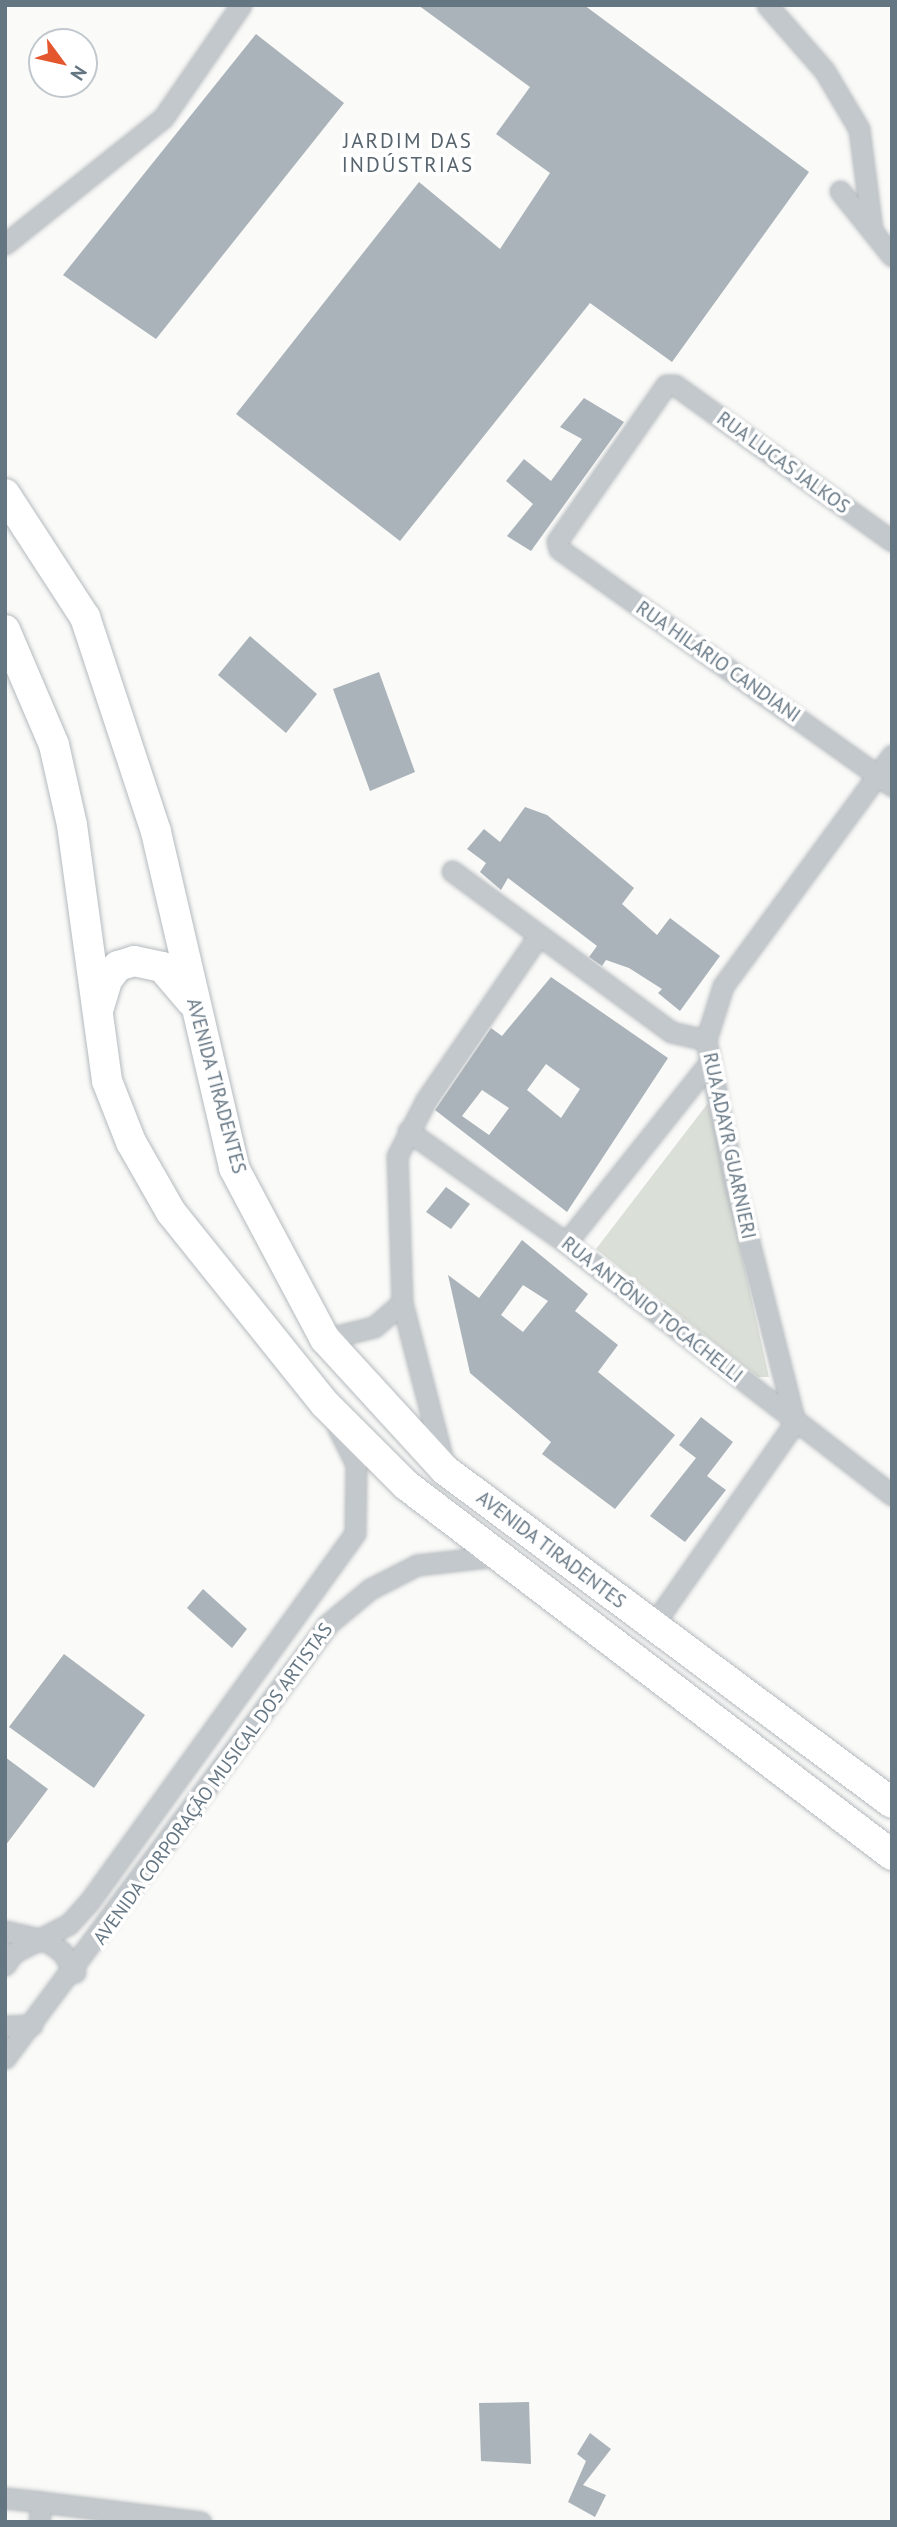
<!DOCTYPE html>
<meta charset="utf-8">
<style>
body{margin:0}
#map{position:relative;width:897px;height:2527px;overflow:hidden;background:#fafaf8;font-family:"PT Sans",sans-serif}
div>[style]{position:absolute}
.green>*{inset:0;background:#dadfd7}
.building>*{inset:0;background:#aab3b9}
.roads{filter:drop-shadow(0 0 2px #b5babe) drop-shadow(0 0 2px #b5babe)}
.street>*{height:19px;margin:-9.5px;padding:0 9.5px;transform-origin:9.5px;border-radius:9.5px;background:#c3c8cc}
.primary>*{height:30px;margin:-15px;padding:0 15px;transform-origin:15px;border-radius:15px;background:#fff}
span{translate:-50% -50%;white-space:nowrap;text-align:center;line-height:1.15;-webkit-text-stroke:7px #fff;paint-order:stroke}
.street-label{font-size:19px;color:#657683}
.neighbourhood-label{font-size:21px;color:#57646e;letter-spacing:2px}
.frame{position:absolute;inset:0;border:7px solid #657683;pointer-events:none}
.north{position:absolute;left:28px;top:28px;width:70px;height:70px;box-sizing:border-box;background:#fff;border:2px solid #c1c8cd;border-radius:50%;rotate:123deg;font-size:19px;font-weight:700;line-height:28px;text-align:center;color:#657683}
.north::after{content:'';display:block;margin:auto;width:24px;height:32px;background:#e4572e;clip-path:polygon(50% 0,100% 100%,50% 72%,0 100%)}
</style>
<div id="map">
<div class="green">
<div style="clip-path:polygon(708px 1103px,769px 1377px,758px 1377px,596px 1249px)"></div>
</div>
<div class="building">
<div style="clip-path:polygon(418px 5px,584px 5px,809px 172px,672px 362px,590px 303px,400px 541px,236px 414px,419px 182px,500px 249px,550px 173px,496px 134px,530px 87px)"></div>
<div style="clip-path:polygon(256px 34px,344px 103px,156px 339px,63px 275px)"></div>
<div style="clip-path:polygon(584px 398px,624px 422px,531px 551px,507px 536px,533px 504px,506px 481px,524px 459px,551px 481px,582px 439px,560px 427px)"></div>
<div style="clip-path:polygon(250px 636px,317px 694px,286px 733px,218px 675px)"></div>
<div style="clip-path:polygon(379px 672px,415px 772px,370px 791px,333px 689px)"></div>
<div style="clip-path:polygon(525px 807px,547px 815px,634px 888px,622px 904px,657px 935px,670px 918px,720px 956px,680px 1011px,658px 993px,662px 989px,629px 968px,606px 960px,602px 966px,589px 957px,597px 946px,508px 878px,501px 890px,480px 872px,486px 863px,467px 849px,484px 829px,500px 842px)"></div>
<div style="clip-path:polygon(evenodd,551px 977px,668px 1058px,567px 1212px,435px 1110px,491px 1028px,502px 1036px,551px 977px,546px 1064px,580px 1089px,561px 1118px,527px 1090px,546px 1064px,551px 977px,482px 1090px,509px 1108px,489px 1135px,462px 1116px,482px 1090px)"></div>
<div style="clip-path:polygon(446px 1187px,470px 1204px,451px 1229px,426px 1212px)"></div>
<div style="clip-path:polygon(evenodd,522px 1240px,588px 1294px,575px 1311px,618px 1345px,598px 1372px,675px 1435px,615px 1509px,542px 1454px,551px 1442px,470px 1373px,448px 1275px,479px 1298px,522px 1240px,523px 1285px,548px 1301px,523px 1332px,501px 1315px,523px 1285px)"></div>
<div style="clip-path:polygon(701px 1417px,733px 1442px,707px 1476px,726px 1490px,685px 1542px,650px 1516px,696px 1458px,679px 1445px)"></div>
<div style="clip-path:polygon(203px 1589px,247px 1629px,232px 1648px,187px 1608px)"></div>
<div style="clip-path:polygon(64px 1654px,145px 1715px,94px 1788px,9px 1727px)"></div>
<div style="clip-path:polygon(5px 1757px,48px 1789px,5px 1846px)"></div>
<div style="clip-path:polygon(529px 2402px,531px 2464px,481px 2461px,479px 2403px)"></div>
<div style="clip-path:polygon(590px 2433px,611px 2449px,583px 2485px,606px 2495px,595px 2517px,568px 2502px,586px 2461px,577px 2454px)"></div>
</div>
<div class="roads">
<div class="street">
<div style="left:767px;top:5px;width:86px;rotate:48.8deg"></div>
<div style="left:824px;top:70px;width:69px;rotate:59.3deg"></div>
<div style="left:859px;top:129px;width:101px;rotate:82.6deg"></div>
<div style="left:840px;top:191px;width:83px;rotate:51.3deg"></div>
<div style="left:5px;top:244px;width:202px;rotate:-38.6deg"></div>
<div style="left:163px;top:118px;width:137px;rotate:-55.4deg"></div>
<div style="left:892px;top:541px;width:267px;rotate:-144.3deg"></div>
<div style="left:675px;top:385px;width:9px;rotate:180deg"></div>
<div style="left:666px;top:385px;width:190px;rotate:124.9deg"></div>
<div style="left:557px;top:541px;width:8px;rotate:76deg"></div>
<div style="left:559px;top:549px;width:409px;rotate:35.4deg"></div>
<div style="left:452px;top:871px;width:272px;rotate:36.3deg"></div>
<div style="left:671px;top:1032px;width:36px;rotate:13deg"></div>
<div style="left:408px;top:1131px;width:194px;rotate:35.3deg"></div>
<div style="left:566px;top:1243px;width:412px;rotate:37.7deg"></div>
<div style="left:566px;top:1243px;width:230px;rotate:-51.5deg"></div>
<div style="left:325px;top:1339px;width:50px;rotate:-13.8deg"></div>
<div style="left:374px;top:1327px;width:37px;rotate:-41deg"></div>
<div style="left:795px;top:1422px;width:243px;rotate:-104.3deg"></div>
<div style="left:735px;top:1187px;width:150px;rotate:-101.2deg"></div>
<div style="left:706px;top:1040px;width:57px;rotate:-72.5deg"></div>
<div style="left:723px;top:986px;width:286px;rotate:-53.8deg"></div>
<div style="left:444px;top:1464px;width:166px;rotate:-104.6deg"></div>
<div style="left:402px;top:1303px;width:147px;rotate:-91.9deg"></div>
<div style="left:397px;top:1156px;width:63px;rotate:-62.6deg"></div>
<div style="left:426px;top:1100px;width:196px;rotate:-55.6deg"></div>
<div style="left:653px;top:1625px;width:248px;rotate:-55deg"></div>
<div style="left:5px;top:1931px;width:40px;rotate:13deg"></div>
<div style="left:35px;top:1942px;width:10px;rotate:-11deg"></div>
<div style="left:45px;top:1940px;width:21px;rotate:35deg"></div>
<div style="left:62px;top:1952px;width:24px;rotate:57deg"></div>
<div style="left:5px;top:1965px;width:14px;rotate:-56deg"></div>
<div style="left:13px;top:1953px;width:63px;rotate:-27.4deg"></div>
<div style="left:69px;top:1924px;width:30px;rotate:-48deg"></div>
<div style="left:89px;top:1902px;width:455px;rotate:-54.2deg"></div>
<div style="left:355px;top:1533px;width:69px;rotate:-89.2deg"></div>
<div style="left:356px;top:1464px;width:42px;rotate:-116.6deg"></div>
<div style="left:5px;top:2026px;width:27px;rotate:-2deg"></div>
<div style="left:5px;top:2058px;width:541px;rotate:-53.34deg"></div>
<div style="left:328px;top:1624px;width:55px;rotate:-39.8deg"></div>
<div style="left:370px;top:1589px;width:53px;rotate:-27.1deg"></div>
<div style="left:417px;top:1565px;width:81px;rotate:-6.4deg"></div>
<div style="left:5px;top:2498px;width:36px;rotate:6deg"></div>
<div style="left:39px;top:2522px;width:20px;rotate:-84deg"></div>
<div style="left:41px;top:2502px;width:161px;rotate:7.1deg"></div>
</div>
<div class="primary">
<div style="left:5px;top:494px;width:147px;rotate:57deg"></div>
<div style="left:85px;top:617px;width:226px;rotate:71.7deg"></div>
<div style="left:156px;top:832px;width:345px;rotate:76.9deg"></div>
<div style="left:234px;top:1168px;width:194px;rotate:62deg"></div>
<div style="left:325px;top:1339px;width:178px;rotate:47.5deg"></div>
<div style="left:445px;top:1470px;width:557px;rotate:36.68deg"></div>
<div style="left:5px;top:630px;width:125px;rotate:66.9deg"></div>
<div style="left:54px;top:745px;width:82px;rotate:77.3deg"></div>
<div style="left:72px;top:825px;width:258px;rotate:82.2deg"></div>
<div style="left:107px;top:1081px;width:66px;rotate:68.5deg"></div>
<div style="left:131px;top:1142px;width:81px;rotate:60.3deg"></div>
<div style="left:171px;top:1212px;width:246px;rotate:51.3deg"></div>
<div style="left:325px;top:1404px;width:115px;rotate:45deg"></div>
<div style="left:406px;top:1485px;width:611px;rotate:37.28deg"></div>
<div style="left:99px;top:1007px;width:28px;rotate:-73deg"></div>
<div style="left:107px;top:980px;width:18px;rotate:-52deg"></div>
<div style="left:118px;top:966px;width:17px;rotate:-17deg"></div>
<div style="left:134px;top:961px;width:29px;rotate:12deg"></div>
<div style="left:162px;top:967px;width:45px;rotate:49.5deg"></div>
</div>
</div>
<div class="street-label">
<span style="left:783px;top:463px;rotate:36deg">RUA LUCAS JALKOS</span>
<span style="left:718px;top:662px;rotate:35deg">RUA HILÁRIO CANDIANI</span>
<span style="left:216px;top:1086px;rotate:75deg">AVENIDA TIRADENTES</span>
<span style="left:729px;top:1146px;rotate:78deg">RUA ADAYR GUARNIERI</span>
<span style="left:652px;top:1310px;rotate:38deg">RUA ANTÔNIO TOCACHELLI</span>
<span style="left:551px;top:1550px;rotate:37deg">AVENIDA TIRADENTES</span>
<span style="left:213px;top:1784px;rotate:-54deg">AVENIDA CORPORAÇÃO MUSICAL DOS ARTISTAS</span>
</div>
<div class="neighbourhood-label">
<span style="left:408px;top:153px">JARDIM DAS<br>INDÚSTRIAS</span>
</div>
<div class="frame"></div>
<div class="north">N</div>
</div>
